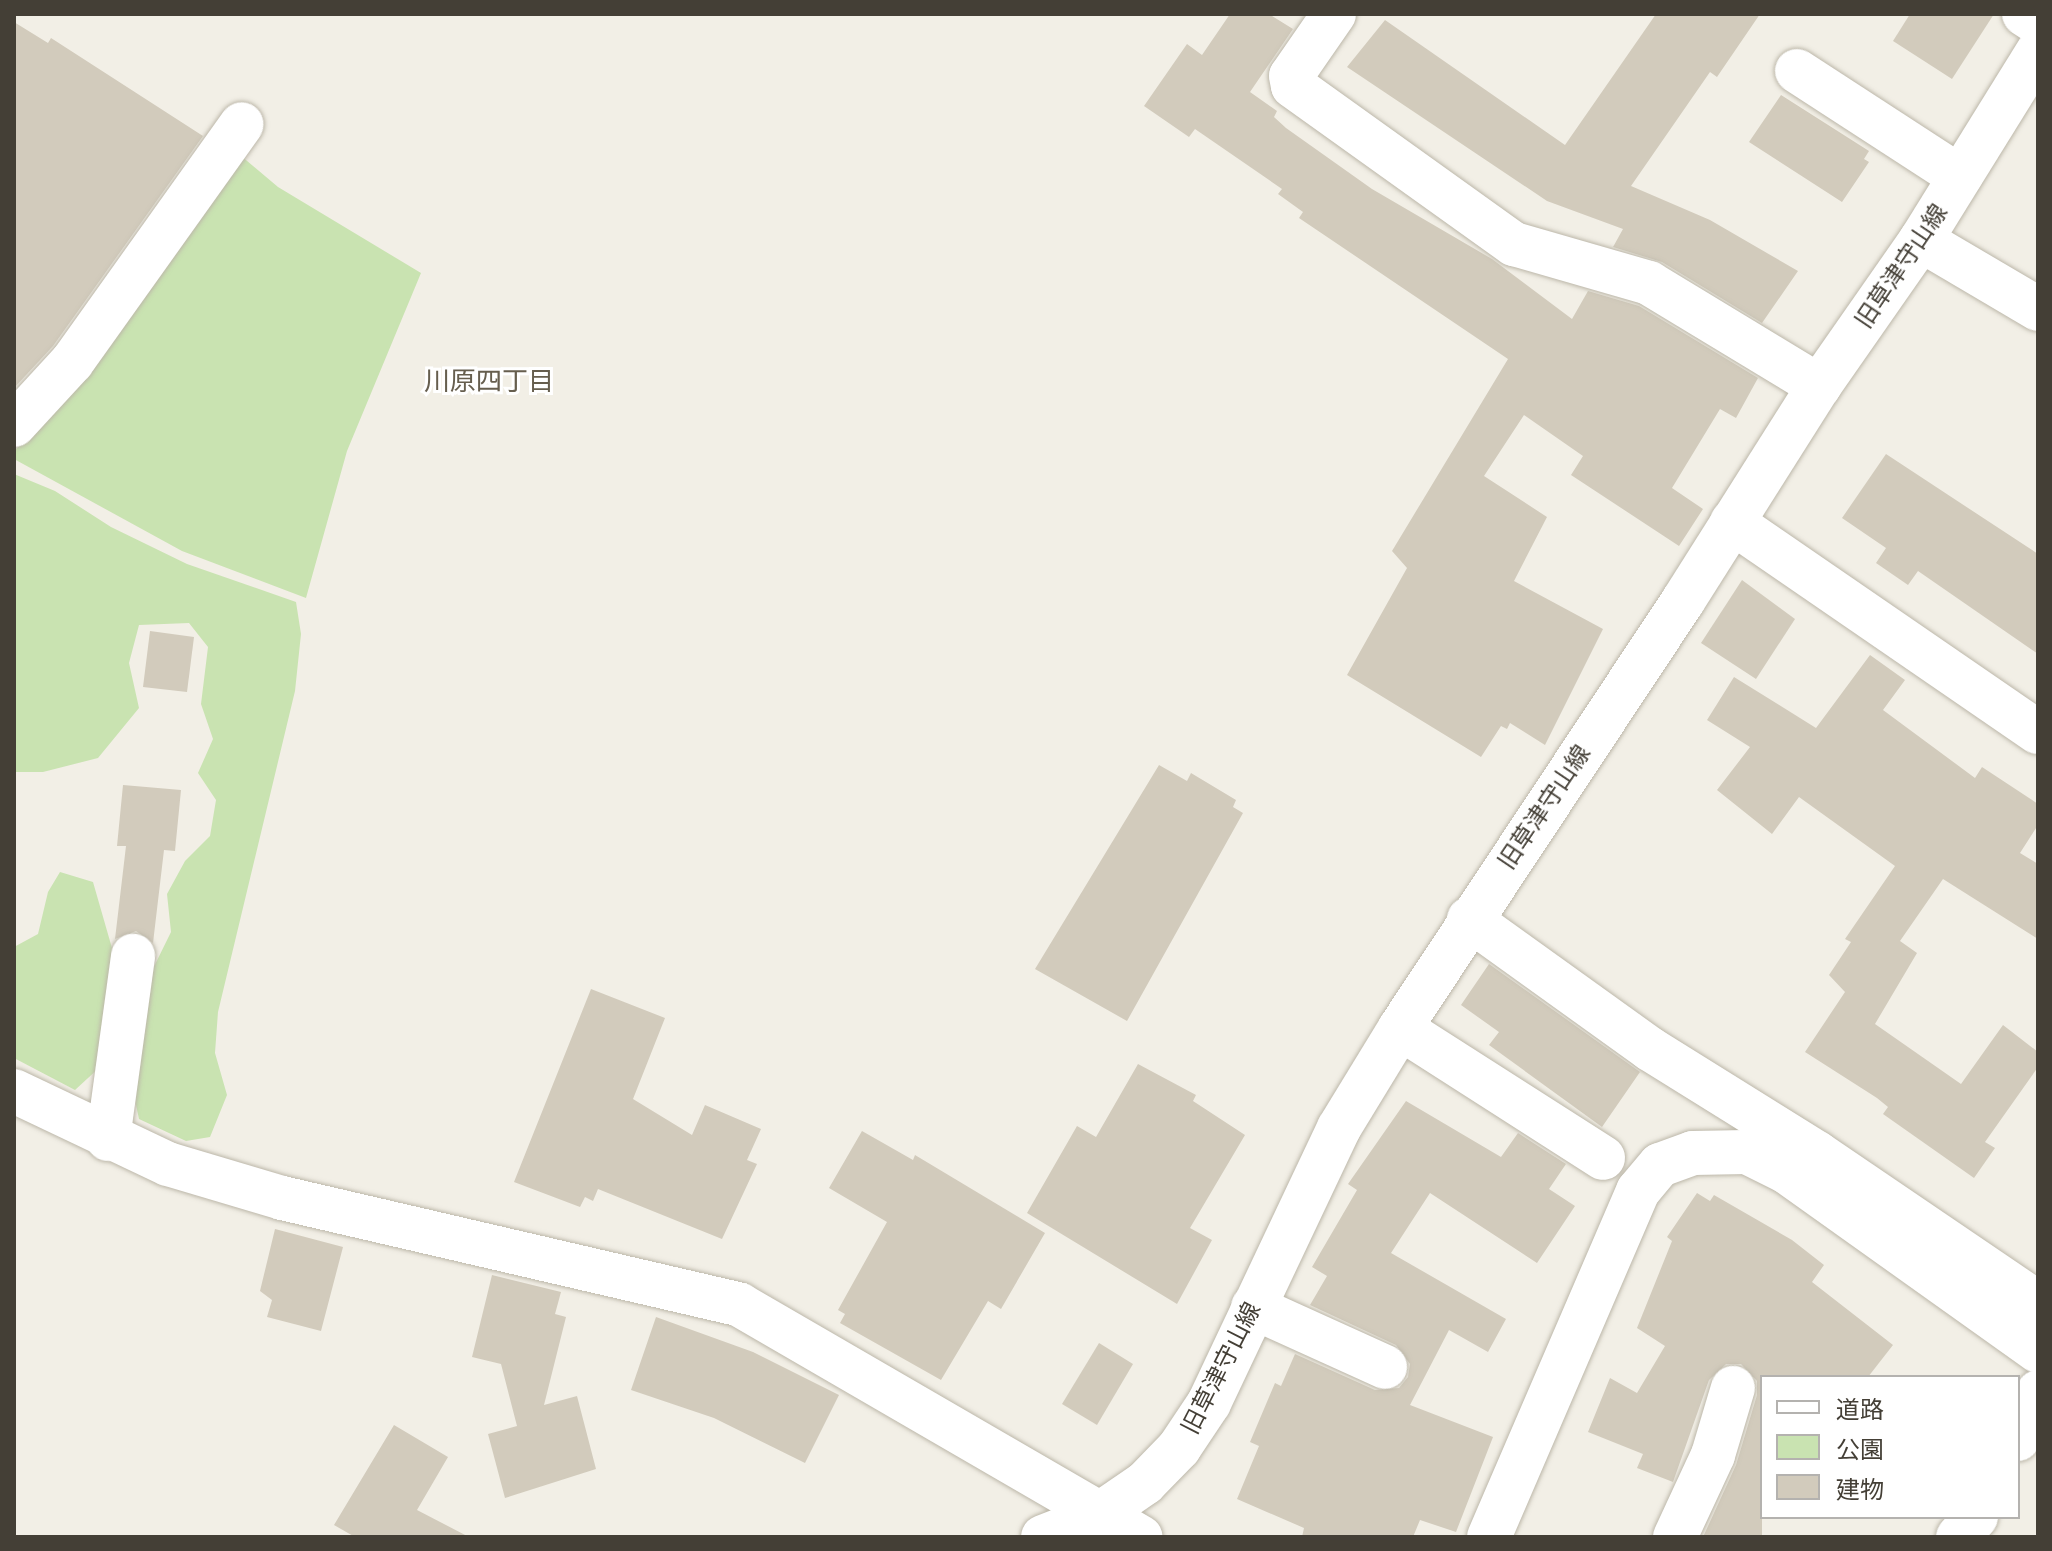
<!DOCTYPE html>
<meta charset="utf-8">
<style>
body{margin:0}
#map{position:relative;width:2052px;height:1551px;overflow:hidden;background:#f2efe6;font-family:Figtree,"Noto Sans JP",sans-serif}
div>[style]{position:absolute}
.green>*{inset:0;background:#c9e3b1}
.building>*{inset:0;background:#d2cbbc}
.roads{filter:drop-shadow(0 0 2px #bcb7a9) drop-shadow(0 0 2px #bcb7a9)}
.minor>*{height:44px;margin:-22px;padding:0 22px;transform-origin:22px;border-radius:22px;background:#fff}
span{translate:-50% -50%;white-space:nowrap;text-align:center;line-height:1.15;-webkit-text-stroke:6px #fff;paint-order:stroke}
.street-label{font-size:24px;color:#443f36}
.neighbourhood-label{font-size:26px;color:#665e4e}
.frame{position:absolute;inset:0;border:16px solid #443f36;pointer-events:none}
.legend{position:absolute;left:1760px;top:1375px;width:260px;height:144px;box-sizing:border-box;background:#fff;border:2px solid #b4b2af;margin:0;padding:10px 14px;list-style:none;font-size:24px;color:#443f36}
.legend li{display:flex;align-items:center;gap:16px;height:40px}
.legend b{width:40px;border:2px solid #b4b2af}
</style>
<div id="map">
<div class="green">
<div style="clip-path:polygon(240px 155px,278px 187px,421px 273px,347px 451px,306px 598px,182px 551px,14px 459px,14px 451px,70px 396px)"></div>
<div style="clip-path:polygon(14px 474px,55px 491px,111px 527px,187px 564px,296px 602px,301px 634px,295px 691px,218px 1012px,215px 1053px,227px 1095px,210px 1137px,186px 1141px,139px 1119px,131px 1082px,140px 995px,171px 932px,167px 894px,185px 861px,210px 836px,216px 800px,198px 773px,213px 739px,201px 704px,208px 647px,189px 623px,139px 625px,129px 663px,139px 708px,98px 758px,43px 772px,14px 772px)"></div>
<div style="clip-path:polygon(60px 872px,93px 882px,116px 962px,100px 1067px,75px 1090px,14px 1058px,14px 947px,38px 934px,48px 892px)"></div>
</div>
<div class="building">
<div style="clip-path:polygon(1230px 14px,1269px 14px,1293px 29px,1250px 92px,1277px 111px,1274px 117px,1286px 128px,1372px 189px,1492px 259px,1572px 319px,1588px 291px,1639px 306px,1758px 378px,1736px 418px,1720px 409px,1672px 488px,1703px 509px,1679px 546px,1571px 475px,1583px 456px,1524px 415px,1484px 476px,1547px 517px,1514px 581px,1603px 629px,1545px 745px,1510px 723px,1507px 729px,1501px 726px,1481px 757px,1347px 675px,1407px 568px,1392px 551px,1508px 359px,1299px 218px,1303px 212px,1278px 194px,1282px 189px,1195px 129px,1189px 137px,1144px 106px,1187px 44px,1202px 55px)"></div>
<div style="clip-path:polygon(1656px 14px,1760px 14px,1717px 77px,1710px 72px,1631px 186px,1710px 220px,1798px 271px,1762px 323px,1662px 262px,1613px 247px,1623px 229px,1547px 201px,1347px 67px,1385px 20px,1565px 145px)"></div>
<div style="clip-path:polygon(1910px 14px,1994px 14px,1952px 79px,1893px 41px)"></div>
<div style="clip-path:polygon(14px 22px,48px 43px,51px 38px,203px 136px,53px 346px,14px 388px)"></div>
<div style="clip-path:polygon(1781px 95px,1869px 151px,1864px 159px,1869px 162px,1842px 202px,1749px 142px)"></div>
<div style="clip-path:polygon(1886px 454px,2038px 554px,2038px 654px,1918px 571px,1908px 585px,1876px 563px,1886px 548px,1842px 518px)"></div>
<div style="clip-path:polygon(1742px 580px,1795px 619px,1756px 679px,1701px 643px)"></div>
<div style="clip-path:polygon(150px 631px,194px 637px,187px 692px,143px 687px)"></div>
<div style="clip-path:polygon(1870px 655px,1905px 680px,1883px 710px,1975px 778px,1982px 767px,2038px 804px,2038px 825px,2020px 853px,2038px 864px,2038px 939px,1943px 879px,1900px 941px,1917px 953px,1875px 1024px,1961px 1084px,2003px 1025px,2038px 1052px,2038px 1067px,1985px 1142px,1995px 1148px,1974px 1178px,1883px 1114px,1888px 1107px,1877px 1098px,1805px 1052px,1845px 992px,1829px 975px,1851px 942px,1845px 939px,1895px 866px,1799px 797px,1772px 834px,1717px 790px,1750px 747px,1707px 720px,1734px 677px,1816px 728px)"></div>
<div style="clip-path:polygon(1159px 765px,1187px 781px,1191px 773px,1236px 800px,1233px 807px,1243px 813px,1127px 1021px,1035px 969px)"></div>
<div style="clip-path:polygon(123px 785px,181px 790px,175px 851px,164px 850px,153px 943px,136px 931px,115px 939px,126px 846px,117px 846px)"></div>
<div style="clip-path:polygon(1489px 964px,1640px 1072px,1602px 1127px,1489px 1045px,1499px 1032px,1461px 1005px)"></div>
<div style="clip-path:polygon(591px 989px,665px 1018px,633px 1099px,692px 1135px,705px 1105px,761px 1129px,747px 1160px,757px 1164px,722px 1239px,598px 1189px,593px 1201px,585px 1197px,580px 1207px,514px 1182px)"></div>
<div style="clip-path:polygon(1138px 1064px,1196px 1095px,1193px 1101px,1245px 1135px,1190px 1228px,1212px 1240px,1177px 1304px,1027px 1213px,1077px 1126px,1096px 1137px)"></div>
<div style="clip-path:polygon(1406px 1101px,1501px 1157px,1518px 1133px,1566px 1164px,1549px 1189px,1575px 1206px,1537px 1263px,1430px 1193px,1391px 1253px,1506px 1319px,1488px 1352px,1449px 1330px,1410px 1405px,1493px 1437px,1456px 1532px,1420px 1520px,1413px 1537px,1302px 1537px,1304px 1528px,1237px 1499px,1259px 1446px,1250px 1442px,1275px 1383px,1281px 1386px,1295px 1354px,1375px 1390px,1399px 1388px,1408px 1377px,1410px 1364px,1396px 1345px,1310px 1305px,1327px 1276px,1312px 1267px,1357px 1190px,1348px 1184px)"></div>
<div style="clip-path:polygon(862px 1131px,913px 1160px,915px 1155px,1045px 1233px,1001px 1309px,988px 1301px,941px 1380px,840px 1323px,845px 1314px,838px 1310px,887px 1222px,829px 1188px)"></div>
<div style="clip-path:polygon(1697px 1193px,1710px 1201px,1714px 1195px,1792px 1240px,1824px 1265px,1812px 1282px,1893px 1345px,1868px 1377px,1762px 1377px,1762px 1537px,1703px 1537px,1736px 1465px,1757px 1395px,1757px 1381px,1741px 1364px,1726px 1364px,1709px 1380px,1673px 1482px,1637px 1468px,1643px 1454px,1588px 1432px,1610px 1378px,1637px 1393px,1665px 1346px,1637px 1328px,1672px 1241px,1667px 1237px)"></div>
<div style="clip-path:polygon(275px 1229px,343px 1247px,321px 1331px,267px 1317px,272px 1300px,260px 1291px)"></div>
<div style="clip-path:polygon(492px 1275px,561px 1292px,555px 1314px,566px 1317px,544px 1405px,577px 1396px,596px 1469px,505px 1498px,488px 1434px,517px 1426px,501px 1364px,472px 1357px)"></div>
<div style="clip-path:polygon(656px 1317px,753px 1352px,839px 1395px,805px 1463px,714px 1418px,631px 1390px)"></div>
<div style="clip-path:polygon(1099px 1343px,1133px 1364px,1097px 1425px,1062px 1404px)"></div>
<div style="clip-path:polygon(394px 1425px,448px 1457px,417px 1510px,469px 1537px,355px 1537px,334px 1525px)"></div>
</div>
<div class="roads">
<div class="minor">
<div style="left:1334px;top:14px;width:75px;rotate:124.7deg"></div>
<div style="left:1291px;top:76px;width:10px;rotate:79deg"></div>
<div style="left:1293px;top:86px;width:272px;rotate:35.6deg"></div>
<div style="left:1514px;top:244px;width:141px;rotate:16.1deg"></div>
<div style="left:1649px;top:283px;width:199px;rotate:31.2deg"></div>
<div style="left:2024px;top:14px;width:17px;rotate:33deg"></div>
<div style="left:1797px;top:71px;width:194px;rotate:33deg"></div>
<div style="left:1921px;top:240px;width:136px;rotate:30.5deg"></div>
<div style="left:14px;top:425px;width:86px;rotate:-47.4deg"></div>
<div style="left:72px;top:362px;width:292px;rotate:-54.5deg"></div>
<div style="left:1732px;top:522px;width:371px;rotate:34.5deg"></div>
<div style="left:1469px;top:919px;width:223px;rotate:35.7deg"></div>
<div style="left:1650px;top:1049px;width:197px;rotate:31.9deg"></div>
<div style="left:1817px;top:1153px;width:267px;rotate:34.2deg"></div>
<div style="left:1400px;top:1028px;width:241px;rotate:32.6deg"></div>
<div style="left:14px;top:1091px;width:170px;rotate:25.4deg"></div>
<div style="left:168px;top:1164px;width:119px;rotate:16.6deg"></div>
<div style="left:282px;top:1198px;width:470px;rotate:13.1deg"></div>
<div style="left:740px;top:1305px;width:463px;rotate:30.1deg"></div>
<div style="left:108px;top:1139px;width:185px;rotate:-82.2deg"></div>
<div style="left:1253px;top:1307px;width:145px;rotate:24.4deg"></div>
<div style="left:2018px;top:1439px;width:51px;rotate:-66.9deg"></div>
<div style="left:1043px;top:1537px;width:58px;rotate:-21.3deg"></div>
<div style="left:1097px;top:1516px;width:58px;rotate:-34.5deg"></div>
<div style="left:1145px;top:1483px;width:49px;rotate:-45.8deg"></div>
<div style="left:1179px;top:1448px;width:54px;rotate:-56.3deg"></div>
<div style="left:1209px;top:1403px;width:304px;rotate:-64.7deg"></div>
<div style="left:1339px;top:1128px;width:117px;rotate:-58.6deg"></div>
<div style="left:1400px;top:1028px;width:512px;rotate:-56.47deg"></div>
<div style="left:1683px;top:601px;width:254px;rotate:-57.7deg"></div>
<div style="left:1819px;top:386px;width:178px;rotate:-55.1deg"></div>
<div style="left:1921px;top:240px;width:222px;rotate:-58.2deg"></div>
<div style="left:1489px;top:1537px;width:377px;rotate:-66.7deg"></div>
<div style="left:1638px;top:1191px;width:34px;rotate:-50deg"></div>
<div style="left:1660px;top:1165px;width:35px;rotate:-20deg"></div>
<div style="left:1693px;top:1153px;width:54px;rotate:-1.1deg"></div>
<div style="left:1747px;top:1152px;width:45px;rotate:26.6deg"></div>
<div style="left:1787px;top:1172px;width:308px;rotate:35.5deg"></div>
<div style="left:1675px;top:1537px;width:90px;rotate:-65.1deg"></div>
<div style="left:1713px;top:1455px;width:70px;rotate:-73.4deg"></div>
<div style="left:1958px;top:1537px;width:27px;rotate:-48deg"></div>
</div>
</div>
<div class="street-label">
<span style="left:1901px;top:266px;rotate:-56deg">旧草津守山線</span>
<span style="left:1544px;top:807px;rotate:-56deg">旧草津守山線</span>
<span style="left:1221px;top:1368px;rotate:-63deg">旧草津守山線</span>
</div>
<div class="neighbourhood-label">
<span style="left:489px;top:382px">川原四丁目</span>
</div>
<div class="frame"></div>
<ul class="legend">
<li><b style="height:10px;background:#fff"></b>道路</li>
<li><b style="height:22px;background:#c9e3b1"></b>公園</li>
<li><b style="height:22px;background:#d2cbbc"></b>建物</li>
</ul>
</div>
